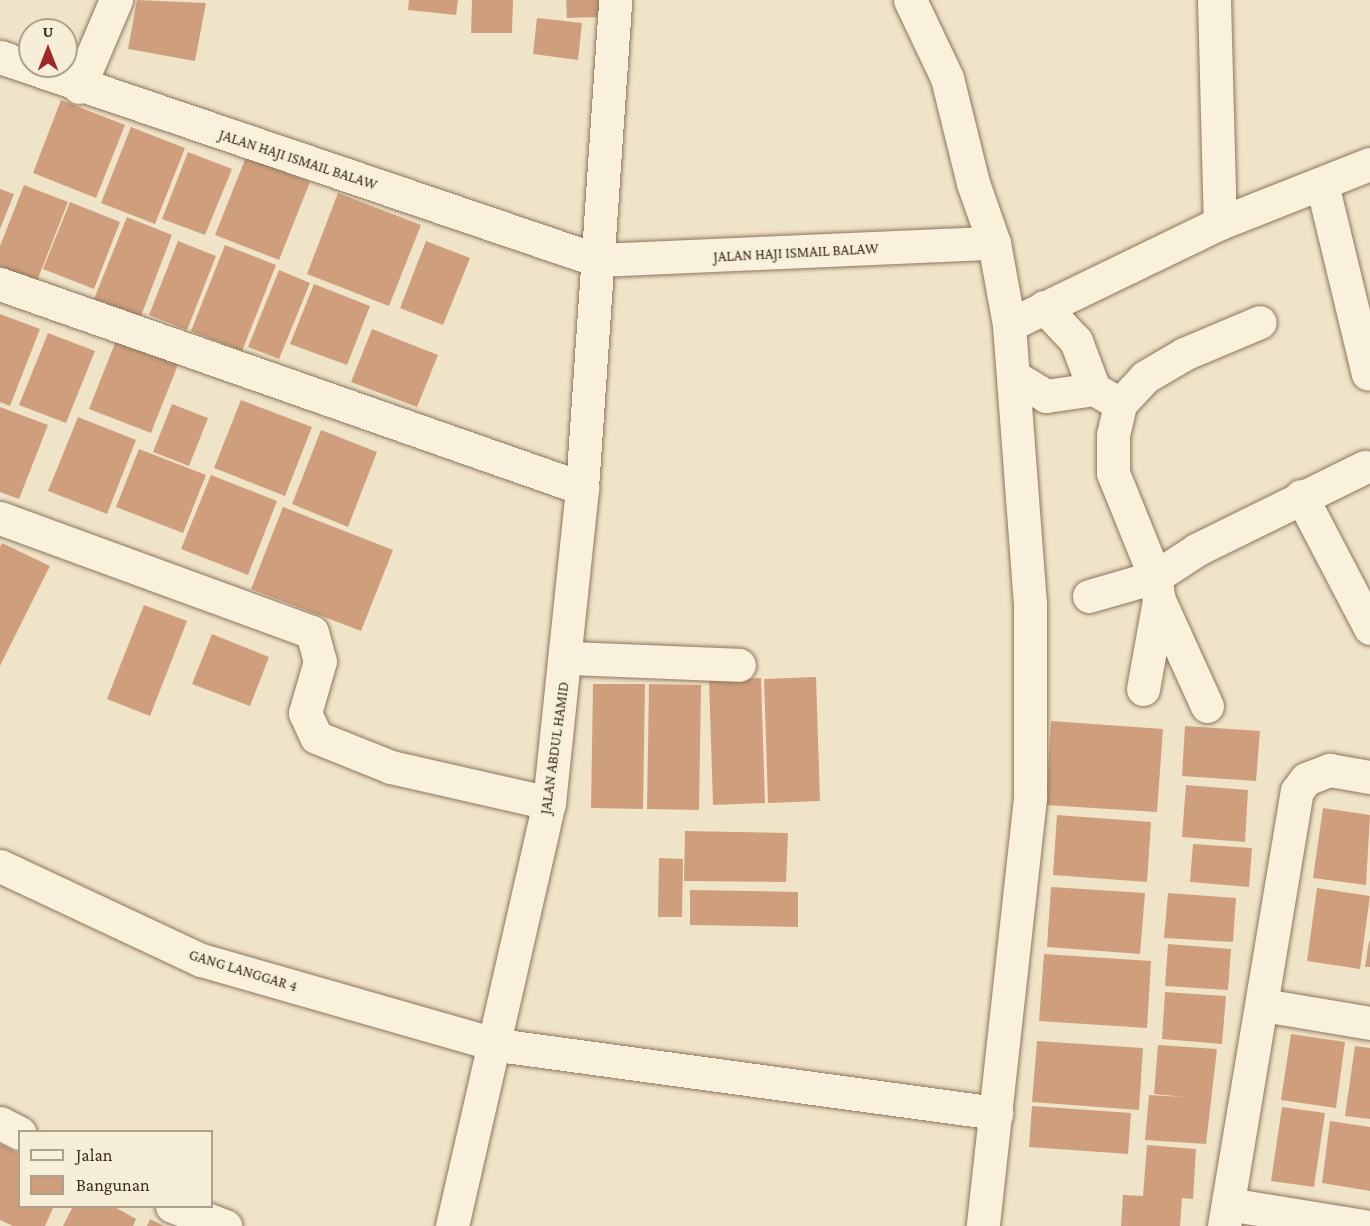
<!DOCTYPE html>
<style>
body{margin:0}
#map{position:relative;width:1370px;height:1226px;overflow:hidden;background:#f0e4c8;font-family:"Crimson Pro",serif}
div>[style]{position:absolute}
.building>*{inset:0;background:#cf9f7d}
.roads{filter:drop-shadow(0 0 2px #8d765c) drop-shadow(0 0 2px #8d765c)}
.minor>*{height:33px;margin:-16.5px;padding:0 16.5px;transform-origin:16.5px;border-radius:16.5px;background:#faf1dc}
span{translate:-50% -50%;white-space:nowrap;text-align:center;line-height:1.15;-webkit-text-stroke:4.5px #f7eed8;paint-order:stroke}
.street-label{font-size:15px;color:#3d2e20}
.legend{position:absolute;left:18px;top:1130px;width:195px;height:78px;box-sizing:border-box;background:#f7eed8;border:2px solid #ada18e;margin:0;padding:8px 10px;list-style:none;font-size:18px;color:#3d2e20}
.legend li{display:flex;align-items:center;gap:12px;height:30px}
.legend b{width:30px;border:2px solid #ada18e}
.north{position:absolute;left:18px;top:18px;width:60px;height:60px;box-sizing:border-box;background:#f7eed8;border:2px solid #ada18e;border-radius:50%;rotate:0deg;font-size:16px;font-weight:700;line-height:24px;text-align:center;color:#3d2e20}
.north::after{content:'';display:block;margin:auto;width:21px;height:27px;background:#9e2a2b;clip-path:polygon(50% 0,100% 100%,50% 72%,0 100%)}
</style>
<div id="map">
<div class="building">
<div style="clip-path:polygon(137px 0,206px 3px,195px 61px,128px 49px)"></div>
<div style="clip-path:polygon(409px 0,458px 0,456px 15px,408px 10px)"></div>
<div style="clip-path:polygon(472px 0,513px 0,512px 33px,471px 33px)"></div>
<div style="clip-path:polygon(566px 0,600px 0,600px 17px,567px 18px)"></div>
<div style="clip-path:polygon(537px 18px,582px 23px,578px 60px,533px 54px)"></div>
<div style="clip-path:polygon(61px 100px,125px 125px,96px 198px,33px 173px)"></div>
<div style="clip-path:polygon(131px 127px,185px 148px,155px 224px,101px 203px)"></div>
<div style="clip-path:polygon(188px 152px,232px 169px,205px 235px,162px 219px)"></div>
<div style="clip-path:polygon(246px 157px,310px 182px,279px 260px,215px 235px)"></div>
<div style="clip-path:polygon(24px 185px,68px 202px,37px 281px,0 267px,0 246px)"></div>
<div style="clip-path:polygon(0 189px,14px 194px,0 229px)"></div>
<div style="clip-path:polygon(338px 193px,421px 225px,389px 306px,307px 274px)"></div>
<div style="clip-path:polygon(70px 202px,120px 222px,94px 289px,43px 269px)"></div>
<div style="clip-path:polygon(127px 217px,172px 235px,141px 316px,94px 299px)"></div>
<div style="clip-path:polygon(178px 241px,216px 256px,187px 330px,149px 315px)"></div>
<div style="clip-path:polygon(426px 241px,470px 258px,443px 325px,400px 308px)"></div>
<div style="clip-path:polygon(225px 245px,276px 265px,242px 351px,191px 331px)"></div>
<div style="clip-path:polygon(279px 270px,310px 283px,279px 359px,248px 347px)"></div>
<div style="clip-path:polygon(314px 284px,370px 306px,347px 365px,290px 344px)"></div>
<div style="clip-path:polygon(0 314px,40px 329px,10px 406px,0 402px)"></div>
<div style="clip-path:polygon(372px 329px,438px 355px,417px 407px,351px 382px)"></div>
<div style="clip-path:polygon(48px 333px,95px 351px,66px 423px,19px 405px)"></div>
<div style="clip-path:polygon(117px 338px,179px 362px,151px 433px,89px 409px)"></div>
<div style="clip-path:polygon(241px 400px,312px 427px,285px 496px,214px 468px)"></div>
<div style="clip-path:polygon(172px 404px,208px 418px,189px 466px,153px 452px)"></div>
<div style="clip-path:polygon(0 407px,48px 425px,19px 499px,0 492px)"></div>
<div style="clip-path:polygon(78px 417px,136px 440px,107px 514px,48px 491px)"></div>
<div style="clip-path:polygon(321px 430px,377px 452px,348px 527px,292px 504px)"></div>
<div style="clip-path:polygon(139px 449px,206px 475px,183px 533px,116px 507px)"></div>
<div style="clip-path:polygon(211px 475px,277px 501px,248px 575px,181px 549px)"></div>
<div style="clip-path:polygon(283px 507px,393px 550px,361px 631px,251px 589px)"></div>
<div style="clip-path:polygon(2px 543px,50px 566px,0 666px,0 547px)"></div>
<div style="clip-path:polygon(144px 605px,187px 621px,150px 716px,107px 699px)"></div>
<div style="clip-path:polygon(212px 634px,269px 657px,250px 706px,192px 684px)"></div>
<div style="clip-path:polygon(816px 677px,820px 801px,768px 803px,764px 679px)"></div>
<div style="clip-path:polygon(761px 678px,765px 803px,713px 805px,709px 680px)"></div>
<div style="clip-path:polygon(593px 684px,645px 684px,643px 809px,591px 808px)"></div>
<div style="clip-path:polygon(649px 684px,701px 685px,699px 810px,647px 809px)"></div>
<div style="clip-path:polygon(1051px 721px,1163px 729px,1157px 812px,1046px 805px)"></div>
<div style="clip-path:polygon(1185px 726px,1260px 731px,1256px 781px,1182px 776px)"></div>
<div style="clip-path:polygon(1186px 785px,1248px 790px,1245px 842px,1182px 837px)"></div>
<div style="clip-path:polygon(1323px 808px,1370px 815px,1366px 885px,1313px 878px)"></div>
<div style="clip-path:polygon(1057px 815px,1151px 822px,1147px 882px,1053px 875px)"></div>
<div style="clip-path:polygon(685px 831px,788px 833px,786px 882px,684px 881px)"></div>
<div style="clip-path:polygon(1193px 844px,1252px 848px,1249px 887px,1190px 882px)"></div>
<div style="clip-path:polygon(659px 858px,683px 859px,682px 917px,658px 917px)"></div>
<div style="clip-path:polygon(1051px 887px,1145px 893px,1140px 954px,1047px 947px)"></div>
<div style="clip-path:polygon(1317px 888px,1370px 896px,1360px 969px,1307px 961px)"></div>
<div style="clip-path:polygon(690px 890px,798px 892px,798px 927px,690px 925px)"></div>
<div style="clip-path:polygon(1168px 893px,1236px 898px,1233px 942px,1164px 938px)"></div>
<div style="clip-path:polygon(1369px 941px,1370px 941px,1370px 967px,1365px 967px)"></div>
<div style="clip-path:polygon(1168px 944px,1231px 949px,1228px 990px,1165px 986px)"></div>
<div style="clip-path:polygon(1044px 954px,1151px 961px,1147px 1028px,1039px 1021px)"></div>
<div style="clip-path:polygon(1165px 992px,1226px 996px,1222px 1044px,1162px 1039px)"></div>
<div style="clip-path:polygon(1291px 1034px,1345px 1042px,1336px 1108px,1281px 1100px)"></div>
<div style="clip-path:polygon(1037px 1041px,1143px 1048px,1139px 1110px,1032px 1102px)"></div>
<div style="clip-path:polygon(1158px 1045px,1217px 1049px,1206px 1144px,1145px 1140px,1149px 1095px,1185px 1097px,1154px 1094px)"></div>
<div style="clip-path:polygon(1355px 1046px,1370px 1048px,1370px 1119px,1345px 1116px)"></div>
<div style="clip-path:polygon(1032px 1106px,1131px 1113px,1128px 1154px,1029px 1147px)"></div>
<div style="clip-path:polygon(1282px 1107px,1325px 1113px,1314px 1187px,1271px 1181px)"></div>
<div style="clip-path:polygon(1330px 1121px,1370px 1127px,1370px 1191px,1322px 1183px)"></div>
<div style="clip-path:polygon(0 1144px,20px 1154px,20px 1206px,54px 1206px,45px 1226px,13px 1226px,0 1220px)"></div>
<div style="clip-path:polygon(1147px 1145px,1196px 1149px,1193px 1199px,1182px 1198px,1180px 1226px,1121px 1226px,1123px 1195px,1143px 1196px)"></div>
<div style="clip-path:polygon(73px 1206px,113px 1206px,136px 1219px,133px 1226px,63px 1226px)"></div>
<div style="clip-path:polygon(150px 1219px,164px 1226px,147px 1226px)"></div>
</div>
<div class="roads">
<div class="minor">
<div style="left:910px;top:0;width:86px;rotate:64.6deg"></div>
<div style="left:947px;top:78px;width:108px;rotate:76.1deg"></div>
<div style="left:973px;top:183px;width:64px;rotate:70.7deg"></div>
<div style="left:994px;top:243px;width:83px;rotate:79.6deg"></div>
<div style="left:1009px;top:325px;width:279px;rotate:85.7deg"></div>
<div style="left:1030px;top:603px;width:195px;rotate:90deg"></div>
<div style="left:1030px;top:798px;width:431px;rotate:96.3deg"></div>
<div style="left:1214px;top:0;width:223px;rotate:88.5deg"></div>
<div style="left:0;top:57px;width:631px;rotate:18.78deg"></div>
<div style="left:597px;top:260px;width:397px;rotate:-2.5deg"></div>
<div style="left:79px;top:87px;width:95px;rotate:-67deg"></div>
<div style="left:1322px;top:184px;width:195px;rotate:76.4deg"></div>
<div style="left:0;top:284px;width:617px;rotate:19.32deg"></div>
<div style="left:1044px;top:307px;width:47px;rotate:46.7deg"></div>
<div style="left:1076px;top:341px;width:51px;rotate:69.4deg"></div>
<div style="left:1094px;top:389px;width:30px;rotate:30deg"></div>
<div style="left:1009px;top:325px;width:234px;rotate:-25.8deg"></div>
<div style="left:1220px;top:223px;width:161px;rotate:-21.5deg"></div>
<div style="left:1013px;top:376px;width:39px;rotate:31deg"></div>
<div style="left:1046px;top:396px;width:49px;rotate:-8.3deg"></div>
<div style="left:1301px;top:496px;width:149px;rotate:62.4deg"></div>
<div style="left:0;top:518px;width:332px;rotate:20.1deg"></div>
<div style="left:312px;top:632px;width:30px;rotate:75deg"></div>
<div style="left:320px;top:661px;width:54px;rotate:106.1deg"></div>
<div style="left:305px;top:713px;width:26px;rotate:65deg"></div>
<div style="left:316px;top:737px;width:81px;rotate:21.8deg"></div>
<div style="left:391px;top:767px;width:162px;rotate:12.8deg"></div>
<div style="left:1089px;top:596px;width:69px;rotate:-16.1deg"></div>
<div style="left:1155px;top:577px;width:51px;rotate:-33.1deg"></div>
<div style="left:1198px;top:549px;width:186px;rotate:-26.2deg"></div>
<div style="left:568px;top:658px;width:171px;rotate:2.3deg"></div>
<div style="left:1143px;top:689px;width:90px;rotate:-79.8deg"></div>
<div style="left:1207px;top:706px;width:116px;rotate:-114.4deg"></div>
<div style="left:1159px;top:600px;width:23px;rotate:-100deg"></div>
<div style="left:1155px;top:577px;width:112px;rotate:-112deg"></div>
<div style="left:1113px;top:473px;width:38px;rotate:-90deg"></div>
<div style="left:1113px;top:435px;width:32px;rotate:-77deg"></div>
<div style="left:1120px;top:404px;width:37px;rotate:-47deg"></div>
<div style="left:1145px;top:377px;width:45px;rotate:-30.5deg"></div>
<div style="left:1184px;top:354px;width:82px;rotate:-22.8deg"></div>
<div style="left:0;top:866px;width:222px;rotate:25.1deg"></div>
<div style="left:201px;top:960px;width:309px;rotate:16deg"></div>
<div style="left:498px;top:1045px;width:503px;rotate:7.78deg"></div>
<div style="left:1263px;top:1005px;width:109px;rotate:9.5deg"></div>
<div style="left:0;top:1123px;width:22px;rotate:27deg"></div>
<div style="left:1228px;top:1204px;width:138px;rotate:9.2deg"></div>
<div style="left:172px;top:1206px;width:57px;rotate:20.7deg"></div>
<div style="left:452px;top:1226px;width:434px;rotate:-77.1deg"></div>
<div style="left:549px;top:803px;width:317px;rotate:-84deg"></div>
<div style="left:582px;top:488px;width:489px;rotate:-86.1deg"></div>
<div style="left:1224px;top:1226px;width:441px;rotate:-80.5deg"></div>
<div style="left:1297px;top:791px;width:15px;rotate:-53deg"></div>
<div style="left:1306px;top:779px;width:26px;rotate:-21deg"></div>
<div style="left:1330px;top:770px;width:41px;rotate:9.9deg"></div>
</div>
</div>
<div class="street-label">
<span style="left:298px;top:160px;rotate:18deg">JALAN HAJI ISMAIL BALAW</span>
<span style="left:796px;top:253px;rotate:-3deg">JALAN HAJI ISMAIL BALAW</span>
<span style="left:555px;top:748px;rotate:-82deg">JALAN ABDUL HAMID</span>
<span style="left:243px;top:971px;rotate:17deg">GANG LANGGAR 4</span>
</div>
<ul class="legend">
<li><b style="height:8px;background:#faf1dc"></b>Jalan</li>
<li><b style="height:16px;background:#cf9f7d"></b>Bangunan</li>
</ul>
<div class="north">U</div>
</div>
